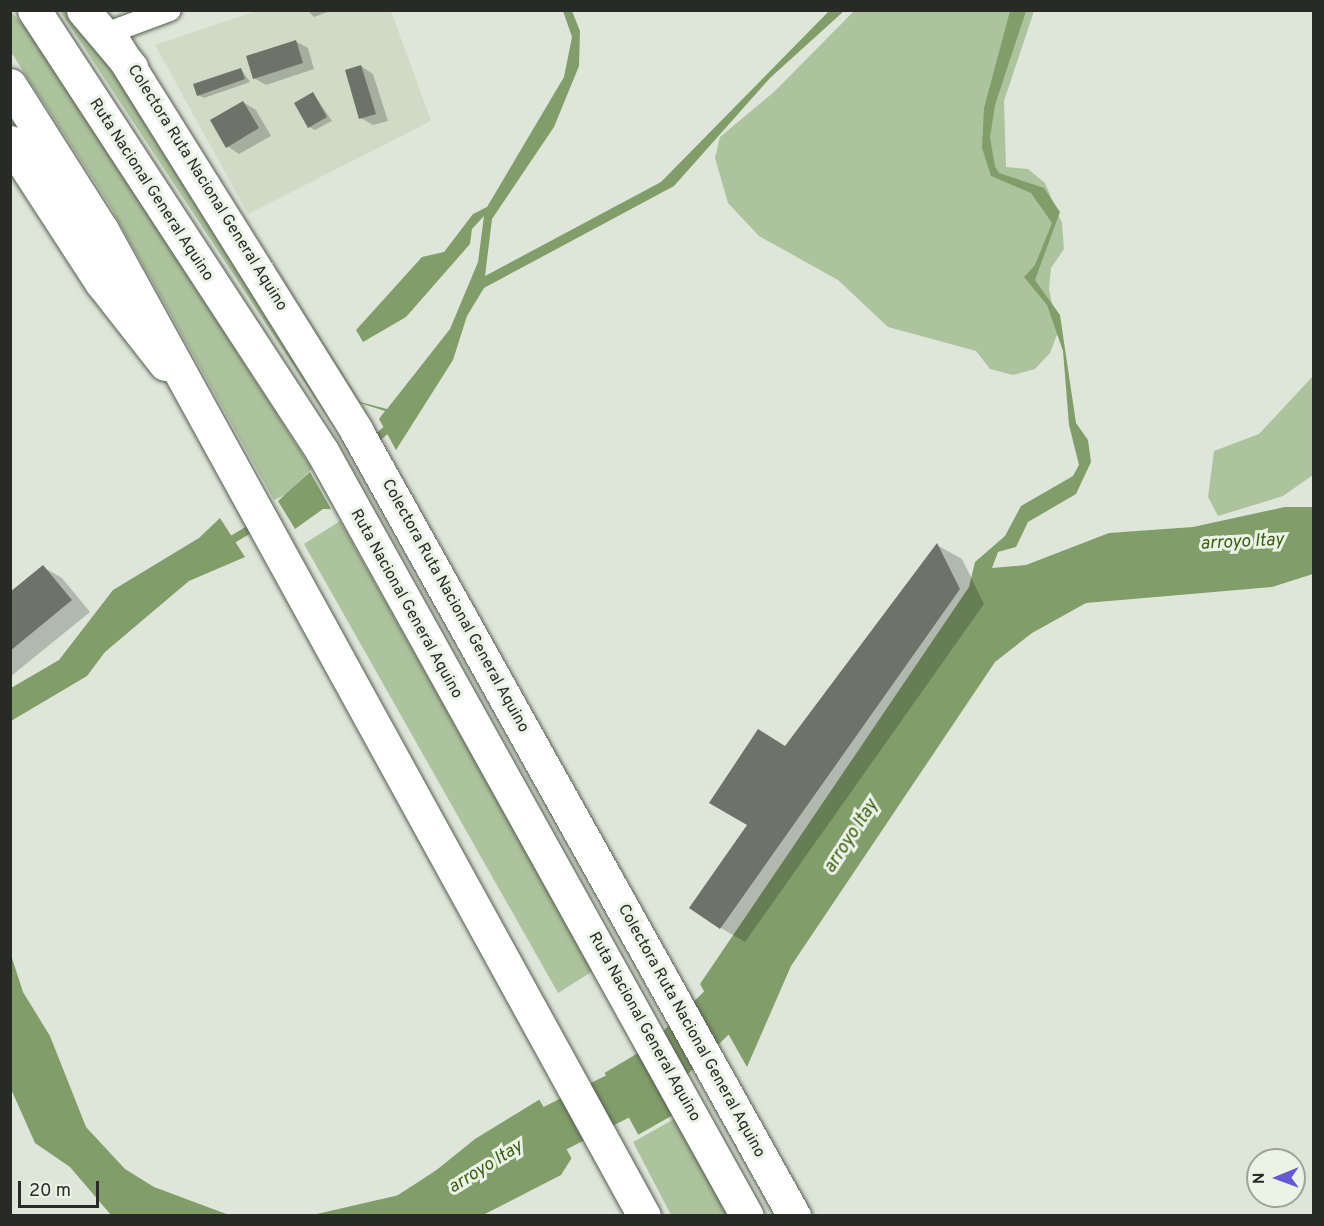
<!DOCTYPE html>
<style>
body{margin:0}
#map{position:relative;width:1324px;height:1226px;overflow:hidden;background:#dee6d9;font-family:Overpass,sans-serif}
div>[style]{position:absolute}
.built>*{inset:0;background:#d0dbc7}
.green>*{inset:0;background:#adc39d}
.water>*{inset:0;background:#819e6a}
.pier>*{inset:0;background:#dee6d9}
.shadow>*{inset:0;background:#0003}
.stream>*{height:8px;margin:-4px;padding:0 4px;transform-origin:4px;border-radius:4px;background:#819e6a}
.river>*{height:48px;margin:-24px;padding:0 24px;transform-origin:24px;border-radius:24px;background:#819e6a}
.building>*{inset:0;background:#6d7368}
.roads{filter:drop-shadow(0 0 2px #565c51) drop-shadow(0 0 2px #565c51)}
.minor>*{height:22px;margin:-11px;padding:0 11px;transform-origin:11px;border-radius:11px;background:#fff}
.primary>*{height:33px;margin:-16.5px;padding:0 16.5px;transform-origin:16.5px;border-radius:16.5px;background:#fff}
.motorway>*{height:33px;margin:-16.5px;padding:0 16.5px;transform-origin:16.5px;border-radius:16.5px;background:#fff}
span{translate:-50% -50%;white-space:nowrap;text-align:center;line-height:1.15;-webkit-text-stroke:6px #ebf3e6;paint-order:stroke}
.street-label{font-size:16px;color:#272a25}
.water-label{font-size:18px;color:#395d0e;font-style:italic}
.frame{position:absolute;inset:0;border:12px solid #272a25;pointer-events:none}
.north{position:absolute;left:1246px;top:1148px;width:60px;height:60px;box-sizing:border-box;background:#ebf3e6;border:2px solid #9da399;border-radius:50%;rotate:269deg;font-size:16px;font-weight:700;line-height:24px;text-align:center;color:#272a25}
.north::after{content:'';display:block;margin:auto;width:21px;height:27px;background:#645bd4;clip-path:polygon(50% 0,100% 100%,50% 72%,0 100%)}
.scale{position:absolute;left:18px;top:1181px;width:81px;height:27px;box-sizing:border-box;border:3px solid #272a25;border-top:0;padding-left:8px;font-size:18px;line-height:21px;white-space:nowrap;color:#272a25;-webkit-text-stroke:4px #ebf3e6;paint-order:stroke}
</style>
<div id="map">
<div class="built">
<div style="clip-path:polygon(256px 11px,391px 11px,431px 121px,248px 214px,155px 45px)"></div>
</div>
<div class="green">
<div style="clip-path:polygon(10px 11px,33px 35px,312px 469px,287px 494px,274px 500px,109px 204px,11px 52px)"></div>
<div style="clip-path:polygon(60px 11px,68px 11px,170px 147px,334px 427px)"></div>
<div style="clip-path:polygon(854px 11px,1034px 11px,1004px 101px,1006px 167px,1028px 169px,1045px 183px,1062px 223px,1064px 249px,1051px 268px,1049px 289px,1058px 332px,1050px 353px,1035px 369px,1013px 375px,990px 369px,976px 351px,888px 327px,838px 280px,759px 236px,728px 203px,715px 158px,720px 137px,774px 92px)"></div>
<div style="clip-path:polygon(1313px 376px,1313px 475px,1283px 496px,1218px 516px,1208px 497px,1214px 451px,1259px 434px)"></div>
<div style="clip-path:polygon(340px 521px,593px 971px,558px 993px,304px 544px)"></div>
<div style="clip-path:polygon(676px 1118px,729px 1215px,671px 1215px,633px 1142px)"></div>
</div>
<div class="water">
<div style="clip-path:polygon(563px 11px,572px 11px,580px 31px,579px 66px,554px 127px,492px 219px,485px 276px,661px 182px,829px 11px,844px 11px,770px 78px,674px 186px,484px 288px,467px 316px,453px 360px,396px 450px,379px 419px,385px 411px,360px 403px,246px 217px,360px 402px,387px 409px,450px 329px,478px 262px,484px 216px,472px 229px,470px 244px,406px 317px,363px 342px,356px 330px,422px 257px,444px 252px,473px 214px,487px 207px,564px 77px,572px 37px)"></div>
<div style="clip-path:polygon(1010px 11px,1026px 11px,995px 105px,990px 138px,995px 166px,999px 173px,1044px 188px,1060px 212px,1035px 280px,1060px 315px,1076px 423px,1088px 440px,1091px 462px,1076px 494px,1028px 522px,1016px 547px,998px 552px,992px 568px,1026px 565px,1109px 533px,1193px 527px,1285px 507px,1313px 507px,1313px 574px,1272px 587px,1086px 603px,1032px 633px,995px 662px,791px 966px,747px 1067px,700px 984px,969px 587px,975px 562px,1005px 536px,1021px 506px,1073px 476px,1079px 465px,1069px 425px,1063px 351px,1047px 305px,1024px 277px,1035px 265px,1052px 223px,1031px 193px,991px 176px,982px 148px,984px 108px)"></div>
<div style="clip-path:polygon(310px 472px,331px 509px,323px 509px,295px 529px,278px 501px)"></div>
<div style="clip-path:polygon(220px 518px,245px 557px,189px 581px,105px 652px,87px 676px,11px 721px,11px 688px,59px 660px,113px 590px,199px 538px)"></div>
<div style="clip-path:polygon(10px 952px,23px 992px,50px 1036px,86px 1127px,125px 1169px,154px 1187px,229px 1215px,111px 1215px,70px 1167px,35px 1143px,11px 1089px)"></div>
<div style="clip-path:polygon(638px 1053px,673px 1115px,629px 1140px,596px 1078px)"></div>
<div style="clip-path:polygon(542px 1098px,573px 1156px,561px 1175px,483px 1215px,308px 1216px,408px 1193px,475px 1139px)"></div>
</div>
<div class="pier">
<div style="clip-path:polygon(587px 797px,653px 915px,652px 920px,581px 800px)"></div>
<div style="clip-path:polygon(603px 1070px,640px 1138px,630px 1143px,593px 1079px)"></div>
<div style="clip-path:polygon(540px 1095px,576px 1155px,573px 1161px,538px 1097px)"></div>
</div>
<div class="shadow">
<div style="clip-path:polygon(307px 10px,333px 10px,314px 17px)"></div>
<div style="clip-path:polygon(295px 41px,308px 48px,314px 69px,266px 85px,254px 78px)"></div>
<div style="clip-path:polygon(361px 66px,373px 74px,388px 121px,373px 125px,361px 118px)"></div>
<div style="clip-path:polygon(241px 69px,250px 82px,204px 98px,198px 95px)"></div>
<div style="clip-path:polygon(313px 93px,332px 121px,315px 130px,309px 127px)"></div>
<div style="clip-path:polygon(243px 102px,256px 110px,271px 136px,239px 154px,227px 146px)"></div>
<div style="clip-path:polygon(937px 545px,962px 559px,984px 604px,745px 942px,721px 928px,749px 824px,786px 747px)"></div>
<div style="clip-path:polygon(43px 567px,62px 578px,90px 612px,10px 677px,10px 594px)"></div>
</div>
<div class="stream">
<div style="left:370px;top:444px;width:29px;rotate:-41deg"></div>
<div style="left:225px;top:544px;width:37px;rotate:-31deg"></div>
</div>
<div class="river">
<div style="left:410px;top:1216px;width:119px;rotate:-33deg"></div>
<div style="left:510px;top:1151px;width:150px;rotate:-26.9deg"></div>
<div style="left:644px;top:1083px;width:165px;rotate:-44deg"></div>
</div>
<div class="building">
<div style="clip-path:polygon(296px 40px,303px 63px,253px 79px,246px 56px)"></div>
<div style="clip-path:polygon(361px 65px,376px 114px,359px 119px,345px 70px)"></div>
<div style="clip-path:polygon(241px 68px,245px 79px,197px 96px,193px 84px)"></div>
<div style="clip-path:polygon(313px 92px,327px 117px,308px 128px,294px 103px)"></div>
<div style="clip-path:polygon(243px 101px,259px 128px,226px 148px,210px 120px)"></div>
<div style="clip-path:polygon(937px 543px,960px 589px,720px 929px,689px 908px,747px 825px,709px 803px,758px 729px,785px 746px)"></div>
<div style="clip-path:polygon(43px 565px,72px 600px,10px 651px,10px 592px)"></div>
</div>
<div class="roads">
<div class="minor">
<div style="left:108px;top:33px;width:66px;rotate:-20.4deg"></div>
</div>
<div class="primary">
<div style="left:115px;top:44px;width:457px;rotate:58deg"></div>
<div style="left:357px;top:432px;width:898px;rotate:60.86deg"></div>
<div style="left:10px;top:142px;width:167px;rotate:57deg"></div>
<div style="left:101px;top:282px;width:104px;rotate:52deg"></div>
</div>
<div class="motorway">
<div style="left:34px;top:10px;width:527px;rotate:56.85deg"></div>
<div style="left:322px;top:451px;width:875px;rotate:60.95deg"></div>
<div style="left:83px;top:10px;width:75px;rotate:49.9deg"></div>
<div style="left:10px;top:85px;width:172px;rotate:57.6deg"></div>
<div style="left:102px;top:230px;width:1125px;rotate:61.2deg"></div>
</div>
</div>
<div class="street-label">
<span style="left:207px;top:188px;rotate:58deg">Colectora Ruta Nacional General Aquino</span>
<span style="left:151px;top:190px;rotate:57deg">Ruta Nacional General Aquino</span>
<span style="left:406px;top:604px;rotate:61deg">Ruta Nacional General Aquino</span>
<span style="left:455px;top:606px;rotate:61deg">Colectora Ruta Nacional General Aquino</span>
<span style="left:644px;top:1027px;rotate:61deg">Ruta Nacional General Aquino</span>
<span style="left:691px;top:1031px;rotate:61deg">Colectora Ruta Nacional General Aquino</span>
</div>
<div class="water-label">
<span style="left:1242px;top:543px;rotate:-3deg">arroyo Itay</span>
<span style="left:852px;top:837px;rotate:-57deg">arroyo Itay</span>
<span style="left:486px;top:1168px;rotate:-32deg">arroyo Itay</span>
</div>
<div class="frame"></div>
<div class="north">N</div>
<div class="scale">20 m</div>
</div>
